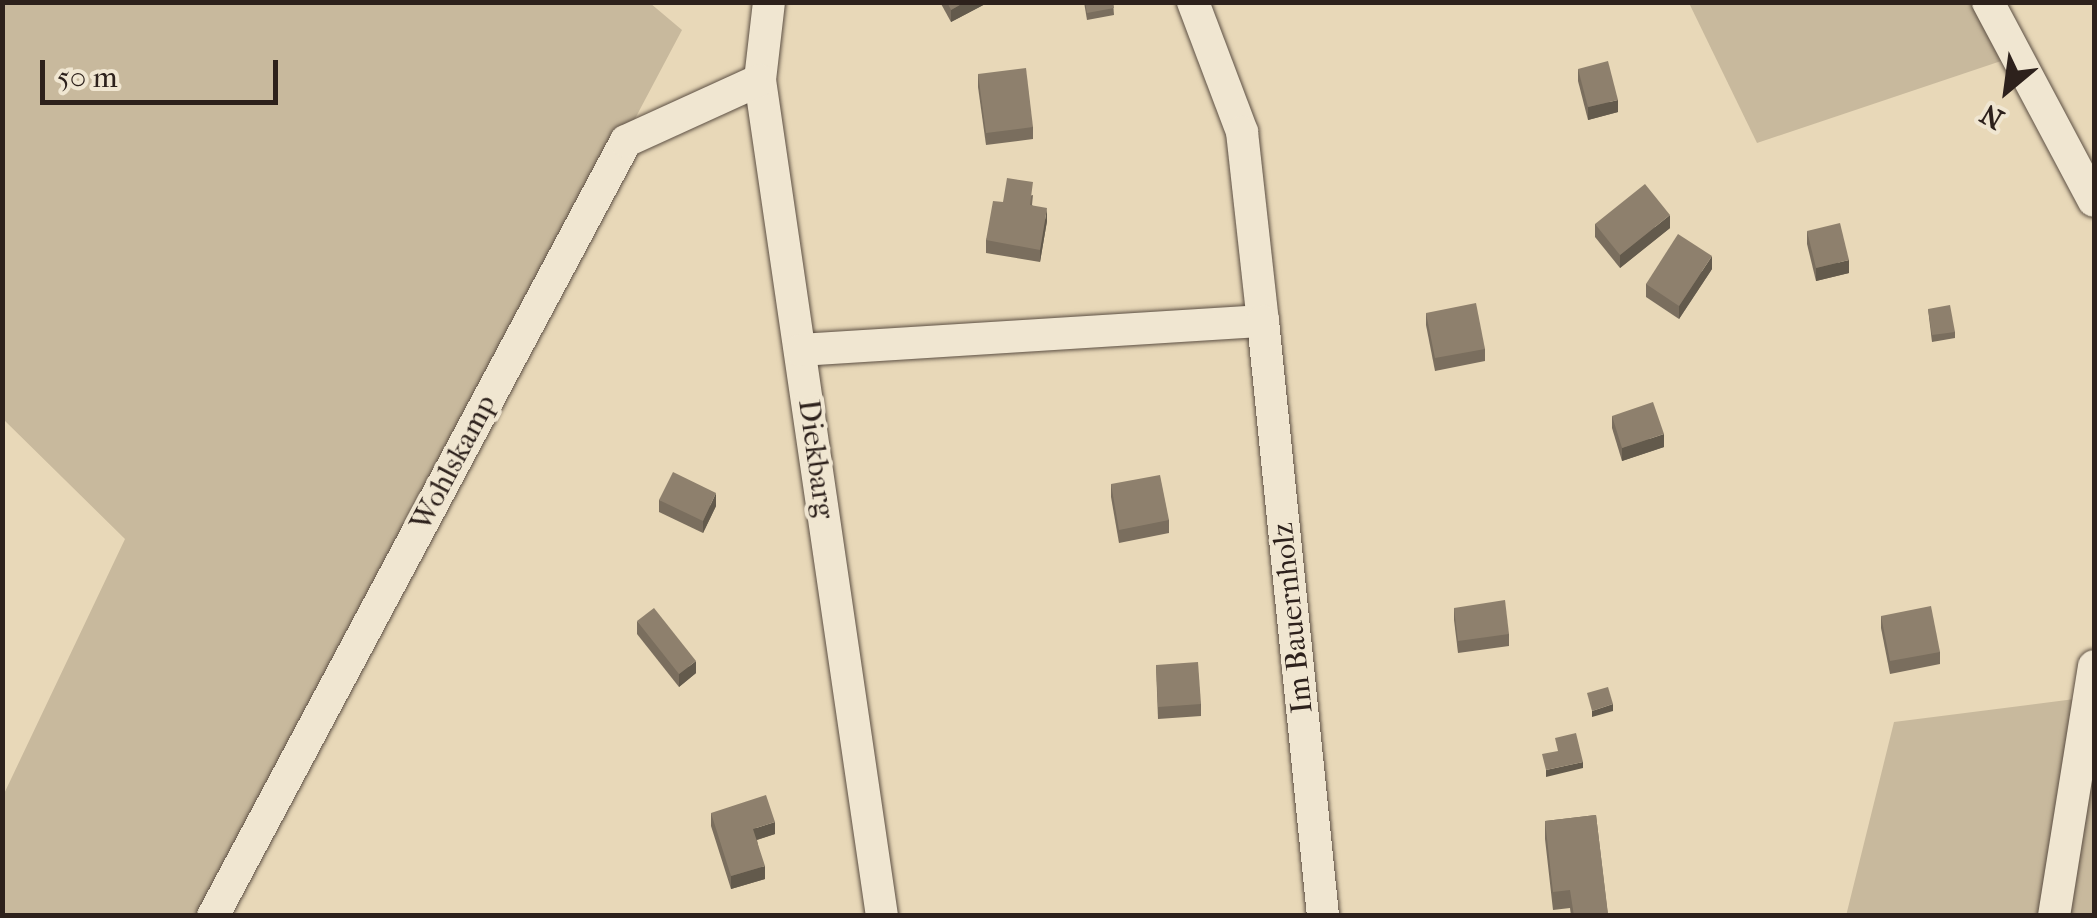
<!DOCTYPE html>
<style>
body{margin:0}
#map{position:relative;width:2097px;height:918px;overflow:hidden;background:#e8d8b8;font-family:"IM FELL French Canon",serif}
div>[style]{position:absolute}
.green>*{inset:0;background:#c8b99d}
.roads{filter:drop-shadow(0 0 2px #5c4f43) drop-shadow(0 0 2px #5c4f43)}
.minor>*{height:32px;margin:-16px;padding:0 16px;transform-origin:16px;border-radius:16px;background:#f0e6d1}
.wall>*{inset:0;background:#7a6e5e}
.shaded-wall>*{inset:0;background:#635a4c}
.building>*{inset:0;background:#8e806d}
span{translate:-50% -50%;white-space:nowrap;text-align:center;line-height:1.15;-webkit-text-stroke:8px #f0e6d1;paint-order:stroke}
.street-label{font-size:30px;color:#2d211c}
.frame{position:absolute;inset:0;border:5px solid #2d211c;pointer-events:none}
.north{position:absolute;left:1957px;top:40px;width:100px;height:100px;-webkit-text-stroke:8px #f0e6d1;paint-order:stroke;rotate:209deg;font-size:28px;font-weight:700;line-height:40px;text-align:center;color:#2d211c}
.north::after{content:'';display:block;margin:auto;width:35px;height:45px;background:#2d211c;clip-path:polygon(50% 0,100% 100%,50% 72%,0 100%)}
.scale{position:absolute;left:40px;top:60px;width:238px;height:45px;box-sizing:border-box;border:5px solid #2d211c;border-top:0;padding-left:12px;font-size:30px;line-height:35px;white-space:nowrap;color:#2d211c;-webkit-text-stroke:8px #f0e6d1;paint-order:stroke}
</style>
<div id="map">
<div class="green">
<div style="clip-path:polygon(3px 3px,650px 3px,682px 30px,213px 915px,3px 915px,2px 798px,125px 539px,3px 419px)"></div>
<div style="clip-path:polygon(1689px 3px,1988px 3px,2016px 56px,1757px 143px)"></div>
<div style="clip-path:polygon(2094px 666px,2094px 915px,1846px 916px,1894px 722px,2090px 697px)"></div>
</div>
<div class="roads">
<div class="minor">
<div style="left:769px;top:2px;width:79px;rotate:96.6deg"></div>
<div style="left:760px;top:80px;width:845px;rotate:81.7deg"></div>
<div style="left:1193px;top:2px;width:139px;rotate:69.3deg"></div>
<div style="left:1242px;top:132px;width:190px;rotate:83.7deg"></div>
<div style="left:1988px;top:2px;width:225px;rotate:62deg"></div>
<div style="left:800px;top:350px;width:464px;rotate:-3.6deg"></div>
<div style="left:1263px;top:321px;width:598px;rotate:84.24deg"></div>
<div style="left:213px;top:916px;width:878px;rotate:-61.95deg"></div>
<div style="left:626px;top:141px;width:147px;rotate:-24.5deg"></div>
<div style="left:2054px;top:916px;width:253px;rotate:-80.9deg"></div>
</div>
</div>
<div class="wall">
<div style="clip-path:polygon(940px 2px,989px 2px,951px 22px)"></div>
<div style="clip-path:polygon(1084px 2px,1113px 2px,1114px 15px,1087px 20px)"></div>
<div style="clip-path:polygon(1578px 69px,1618px 112px,1588px 120px,1578px 81px)"></div>
<div style="clip-path:polygon(978px 74px,1033px 127px,1033px 139px,986px 145px,978px 87px)"></div>
<div style="clip-path:polygon(1033px 195px,1032px 205px,1047px 221px,1040px 262px,986px 253px,986px 240px,1003px 202px)"></div>
<div style="clip-path:polygon(1595px 224px,1670px 228px,1620px 268px,1595px 237px)"></div>
<div style="clip-path:polygon(1807px 231px,1849px 273px,1816px 281px,1807px 244px)"></div>
<div style="clip-path:polygon(1712px 269px,1679px 319px,1646px 297px,1646px 284px)"></div>
<div style="clip-path:polygon(1928px 309px,1955px 332px,1955px 338px,1932px 342px)"></div>
<div style="clip-path:polygon(1426px 313px,1485px 349px,1485px 361px,1435px 371px,1426px 325px)"></div>
<div style="clip-path:polygon(1612px 416px,1664px 447px,1622px 461px,1612px 428px)"></div>
<div style="clip-path:polygon(1111px 484px,1169px 520px,1169px 533px,1119px 543px,1111px 497px)"></div>
<div style="clip-path:polygon(659px 500px,716px 506px,703px 533px,659px 512px)"></div>
<div style="clip-path:polygon(1454px 608px,1509px 634px,1509px 646px,1458px 653px,1454px 620px)"></div>
<div style="clip-path:polygon(1881px 616px,1940px 652px,1940px 664px,1890px 674px,1881px 628px)"></div>
<div style="clip-path:polygon(637px 621px,696px 673px,679px 687px,637px 634px)"></div>
<div style="clip-path:polygon(1156px 665px,1201px 704px,1201px 716px,1158px 719px)"></div>
<div style="clip-path:polygon(711px 813px,775px 834px,757px 840px,765px 879px,731px 889px,711px 826px)"></div>
<div style="clip-path:polygon(1596px 815px,1608px 916px,1571px 916px,1570px 908px,1553px 910px,1545px 839px,1545px 821px)"></div>
</div>
<div class="shaded-wall">
<div style="clip-path:polygon(965px 2px,989px 2px,951px 22px,951px 10px)"></div>
<div style="clip-path:polygon(1618px 100px,1618px 112px,1588px 120px,1588px 107px)"></div>
<div style="clip-path:polygon(1047px 208px,1047px 221px,1040px 262px,1040px 250px)"></div>
<div style="clip-path:polygon(1670px 215px,1670px 228px,1620px 268px,1620px 255px)"></div>
<div style="clip-path:polygon(1712px 256px,1712px 269px,1679px 319px,1679px 306px)"></div>
<div style="clip-path:polygon(1849px 260px,1849px 273px,1816px 281px,1816px 268px)"></div>
<div style="clip-path:polygon(1664px 434px,1664px 447px,1622px 461px,1622px 448px)"></div>
<div style="clip-path:polygon(716px 493px,716px 506px,703px 533px,703px 521px)"></div>
<div style="clip-path:polygon(696px 661px,696px 673px,679px 687px,679px 674px)"></div>
<div style="clip-path:polygon(1613px 704px,1613px 711px,1592px 717px,1592px 711px)"></div>
<div style="clip-path:polygon(1583px 762px,1583px 768px,1546px 777px,1546px 770px)"></div>
<div style="clip-path:polygon(775px 822px,775px 834px,753px 841px,753px 829px)"></div>
<div style="clip-path:polygon(765px 866px,765px 879px,731px 889px,731px 876px)"></div>
</div>
<div class="building">
<div style="clip-path:polygon(947px 2px,965px 2px,951px 10px)"></div>
<div style="clip-path:polygon(1085px 2px,1113px 2px,1114px 8px,1087px 13px)"></div>
<div style="clip-path:polygon(1608px 61px,1618px 100px,1588px 107px,1578px 69px)"></div>
<div style="clip-path:polygon(1026px 68px,1033px 127px,986px 133px,978px 74px)"></div>
<div style="clip-path:polygon(1007px 178px,1033px 182px,1030px 205px,1047px 208px,1040px 250px,986px 240px,993px 201px,1003px 202px)"></div>
<div style="clip-path:polygon(1645px 184px,1670px 215px,1620px 255px,1595px 224px)"></div>
<div style="clip-path:polygon(1840px 223px,1849px 260px,1816px 268px,1807px 231px)"></div>
<div style="clip-path:polygon(1678px 234px,1712px 256px,1679px 306px,1646px 284px)"></div>
<div style="clip-path:polygon(1476px 303px,1485px 349px,1435px 358px,1426px 313px)"></div>
<div style="clip-path:polygon(1950px 305px,1955px 332px,1932px 335px,1928px 309px)"></div>
<div style="clip-path:polygon(1653px 402px,1664px 434px,1622px 448px,1612px 416px)"></div>
<div style="clip-path:polygon(673px 472px,716px 493px,703px 521px,659px 500px)"></div>
<div style="clip-path:polygon(1160px 475px,1169px 520px,1119px 530px,1111px 484px)"></div>
<div style="clip-path:polygon(1505px 600px,1509px 634px,1458px 641px,1454px 608px)"></div>
<div style="clip-path:polygon(1931px 606px,1940px 652px,1890px 661px,1881px 616px)"></div>
<div style="clip-path:polygon(654px 608px,696px 661px,679px 674px,637px 621px)"></div>
<div style="clip-path:polygon(1198px 662px,1201px 704px,1158px 707px,1156px 665px)"></div>
<div style="clip-path:polygon(1608px 687px,1613px 704px,1592px 711px,1587px 693px)"></div>
<div style="clip-path:polygon(1576px 733px,1583px 762px,1546px 770px,1542px 754px,1558px 751px,1555px 738px)"></div>
<div style="clip-path:polygon(766px 795px,775px 822px,753px 829px,765px 866px,731px 876px,711px 813px)"></div>
<div style="clip-path:polygon(1596px 815px,1608px 914px,1574px 916px,1570px 890px,1553px 892px,1545px 821px)"></div>
</div>
<div class="street-label">
<span style="left:816px;top:459px;rotate:82deg">Diekbarg</span>
<span style="left:454px;top:463px;rotate:-62deg">Wohlskamp</span>
<span style="left:1293px;top:618px;rotate:-96deg">Im Bauernholz</span>
</div>
<div class="frame"></div>
<div class="north">N</div>
<div class="scale">50 m</div>
</div>
